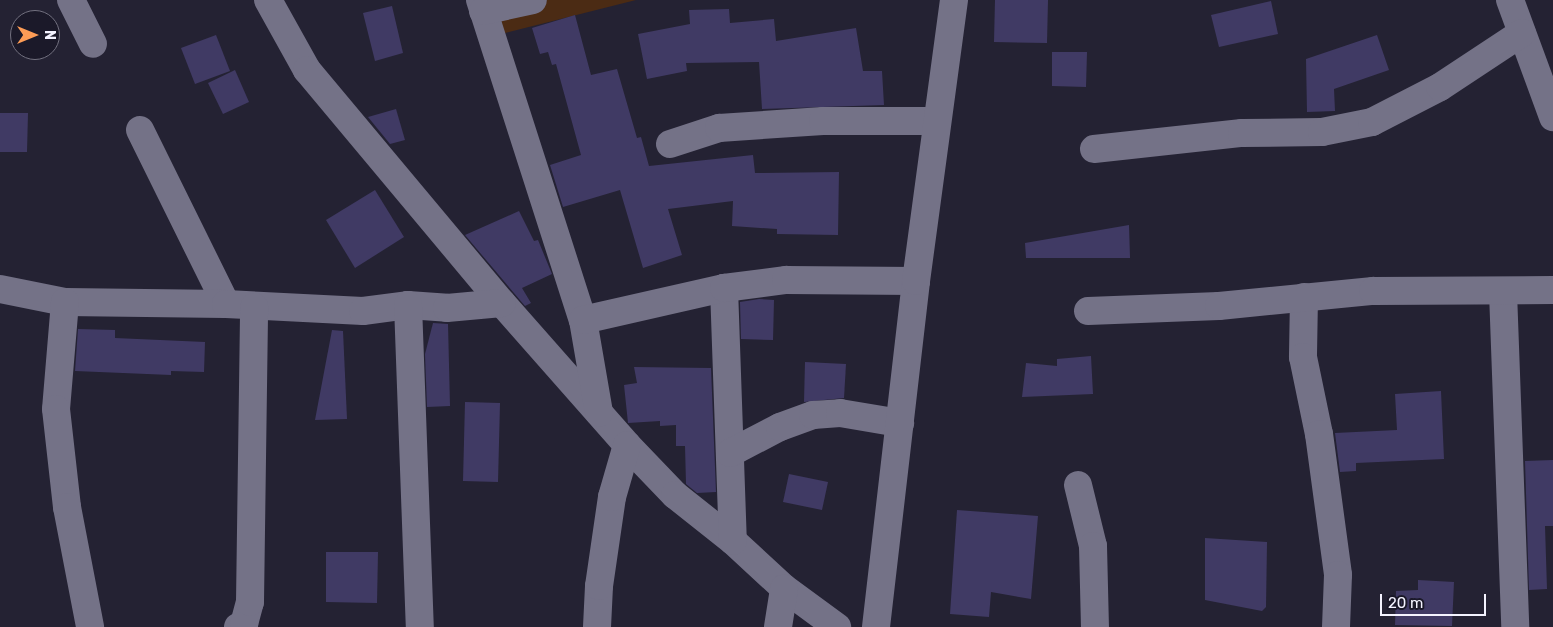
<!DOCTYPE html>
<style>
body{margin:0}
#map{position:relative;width:1553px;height:627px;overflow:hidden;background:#242233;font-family:Rubik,sans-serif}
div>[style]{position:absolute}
.green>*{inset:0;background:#4b2b14}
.building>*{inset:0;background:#403a64}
.minor>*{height:28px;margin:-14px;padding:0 14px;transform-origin:14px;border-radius:14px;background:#747287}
span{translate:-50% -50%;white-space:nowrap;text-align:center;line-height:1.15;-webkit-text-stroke:4px #1b1929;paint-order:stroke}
.north{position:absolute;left:10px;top:10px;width:50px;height:50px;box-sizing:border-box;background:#1b1929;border:1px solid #72707f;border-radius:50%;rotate:90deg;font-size:14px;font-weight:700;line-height:20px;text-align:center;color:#f4f3ff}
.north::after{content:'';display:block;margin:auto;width:18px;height:22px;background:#fd9c56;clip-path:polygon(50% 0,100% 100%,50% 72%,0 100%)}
.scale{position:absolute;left:1380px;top:594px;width:106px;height:22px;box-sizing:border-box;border:2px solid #f4f3ff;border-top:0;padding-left:6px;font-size:15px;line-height:18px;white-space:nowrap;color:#f4f3ff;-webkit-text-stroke:4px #1b1929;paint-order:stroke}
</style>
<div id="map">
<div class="green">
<div style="clip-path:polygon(485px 0,636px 0,497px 35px)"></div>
</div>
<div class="building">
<div style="clip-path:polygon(995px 0,1048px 0,1047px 43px,994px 42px)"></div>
<div style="clip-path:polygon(1271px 1px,1278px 34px,1219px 47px,1211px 15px)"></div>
<div style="clip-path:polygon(392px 6px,403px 53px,375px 61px,363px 13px)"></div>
<div style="clip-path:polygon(729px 9px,730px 23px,774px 19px,776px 41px,856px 28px,863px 71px,882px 71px,884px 105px,762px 109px,759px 62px,686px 63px,687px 71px,647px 79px,638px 34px,690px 24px,689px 10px)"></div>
<div style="clip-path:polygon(575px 15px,591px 75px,617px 69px,637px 138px,641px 137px,649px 166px,753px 155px,755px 173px,839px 172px,838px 235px,777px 234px,777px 229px,732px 226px,733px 201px,668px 209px,682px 255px,643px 268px,620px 190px,563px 207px,550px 165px,581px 155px,556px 64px,552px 65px,548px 52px,540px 54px,532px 28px)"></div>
<div style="clip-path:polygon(216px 35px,230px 71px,195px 84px,181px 48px)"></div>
<div style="clip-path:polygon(1377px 35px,1389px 70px,1334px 89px,1335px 111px,1307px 112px,1306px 59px)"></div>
<div style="clip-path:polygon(1052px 52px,1087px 52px,1086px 87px,1052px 86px)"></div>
<div style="clip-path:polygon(235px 70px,249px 102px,223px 114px,208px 83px)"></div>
<div style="clip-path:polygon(396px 109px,405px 140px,390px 144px,368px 117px)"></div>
<div style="clip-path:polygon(0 113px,28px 113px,27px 152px,0 152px)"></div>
<div style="clip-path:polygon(375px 190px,404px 237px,355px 268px,326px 220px)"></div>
<div style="clip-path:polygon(519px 211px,534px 241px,538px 240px,552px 274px,522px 288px,531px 303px,525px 306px,465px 235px)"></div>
<div style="clip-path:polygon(1129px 225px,1130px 258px,1026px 258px,1025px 243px)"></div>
<div style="clip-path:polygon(759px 299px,774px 300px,773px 340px,741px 339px,740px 302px)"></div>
<div style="clip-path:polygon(433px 323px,448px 324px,450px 406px,427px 407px,425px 354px)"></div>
<div style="clip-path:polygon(78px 329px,115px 330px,115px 338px,205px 342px,204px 372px,171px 371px,171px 375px,75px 371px)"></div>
<div style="clip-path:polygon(332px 330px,343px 331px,347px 419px,315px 420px)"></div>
<div style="clip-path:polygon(1091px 356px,1093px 394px,1022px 397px,1026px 363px,1057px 366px,1057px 359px)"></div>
<div style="clip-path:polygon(805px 362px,846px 364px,844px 398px,804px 402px)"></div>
<div style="clip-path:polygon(634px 367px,711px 368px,716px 492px,697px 493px,686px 484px,685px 446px,676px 446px,676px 425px,660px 426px,660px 421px,628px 423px,624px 385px,637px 383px)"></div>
<div style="clip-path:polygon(1441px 391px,1444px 459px,1356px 463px,1356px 471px,1340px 472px,1335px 433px,1397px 430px,1395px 394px)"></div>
<div style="clip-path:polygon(465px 402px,500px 403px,498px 482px,463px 481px)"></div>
<div style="clip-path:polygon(1553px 460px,1553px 526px,1545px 526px,1547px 589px,1529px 590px,1525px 461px)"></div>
<div style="clip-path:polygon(789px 474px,828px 482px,822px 510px,783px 502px)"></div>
<div style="clip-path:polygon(957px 510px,1038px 516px,1031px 599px,991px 592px,989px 617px,950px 614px)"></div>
<div style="clip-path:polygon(1205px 538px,1267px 542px,1266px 607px,1262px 611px,1205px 600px)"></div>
<div style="clip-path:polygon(326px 552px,378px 552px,377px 603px,326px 602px)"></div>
<div style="clip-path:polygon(1418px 580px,1454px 582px,1452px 626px,1395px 625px,1396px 591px,1418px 590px)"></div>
</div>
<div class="minor">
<div style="left:71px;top:0;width:49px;rotate:63.4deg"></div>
<div style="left:268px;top:0;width:80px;rotate:60.9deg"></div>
<div style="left:307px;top:70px;width:304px;rotate:50.1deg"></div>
<div style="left:502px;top:303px;width:189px;rotate:48.6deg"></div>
<div style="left:627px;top:445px;width:69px;rotate:46.2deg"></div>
<div style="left:675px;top:495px;width:74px;rotate:38.4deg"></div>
<div style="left:733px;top:541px;width:69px;rotate:42.7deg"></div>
<div style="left:784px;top:588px;width:66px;rotate:36.3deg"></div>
<div style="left:480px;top:0;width:336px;rotate:72.2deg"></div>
<div style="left:583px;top:320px;width:94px;rotate:80.2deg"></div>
<div style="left:1510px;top:0;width:125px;rotate:69.8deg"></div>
<div style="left:483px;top:11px;width:51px;rotate:-12.4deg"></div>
<div style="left:140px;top:130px;width:194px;rotate:63.7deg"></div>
<div style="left:670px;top:144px;width:52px;rotate:-18.1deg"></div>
<div style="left:719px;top:128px;width:104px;rotate:-3.9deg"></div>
<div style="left:823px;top:121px;width:114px"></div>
<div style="left:1094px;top:149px;width:149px;rotate:-6.2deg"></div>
<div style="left:1242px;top:133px;width:80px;rotate:-0.7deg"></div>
<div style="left:1322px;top:132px;width:51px;rotate:-11.3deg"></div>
<div style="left:1372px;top:122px;width:76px;rotate:-27.2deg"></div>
<div style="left:1440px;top:87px;width:98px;rotate:-33.4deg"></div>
<div style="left:724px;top:288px;width:253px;rotate:88deg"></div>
<div style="left:0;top:289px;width:66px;rotate:11.3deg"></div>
<div style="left:65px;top:302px;width:161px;rotate:0.7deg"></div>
<div style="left:226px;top:304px;width:137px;rotate:2.9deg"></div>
<div style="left:363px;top:311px;width:45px;rotate:-7.6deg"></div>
<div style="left:408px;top:305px;width:39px;rotate:4deg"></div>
<div style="left:447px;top:308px;width:55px;rotate:-5.2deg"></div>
<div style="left:1503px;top:292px;width:335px;rotate:87.9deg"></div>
<div style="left:1304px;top:297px;width:60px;rotate:91deg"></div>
<div style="left:1303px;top:357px;width:79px;rotate:78.3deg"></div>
<div style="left:1319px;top:434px;width:142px;rotate:82.3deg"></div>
<div style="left:1338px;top:575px;width:52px;rotate:92.2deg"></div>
<div style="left:65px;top:302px;width:107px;rotate:94.8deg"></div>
<div style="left:56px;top:409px;width:99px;rotate:83.6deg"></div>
<div style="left:67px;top:507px;width:122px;rotate:79.1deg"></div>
<div style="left:408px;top:305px;width:322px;rotate:87.9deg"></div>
<div style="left:1088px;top:311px;width:131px;rotate:-2.2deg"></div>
<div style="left:1219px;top:306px;width:155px;rotate:-5.6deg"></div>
<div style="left:1373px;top:291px;width:180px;rotate:-0.3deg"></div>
<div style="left:583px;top:320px;width:145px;rotate:-12.8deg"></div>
<div style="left:724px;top:288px;width:63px;rotate:-7.4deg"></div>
<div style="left:786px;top:280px;width:130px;rotate:0.4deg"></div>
<div style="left:730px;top:453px;width:56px;rotate:-27.5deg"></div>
<div style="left:780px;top:427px;width:35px;rotate:-20deg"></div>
<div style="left:813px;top:415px;width:27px;rotate:-4deg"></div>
<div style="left:840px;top:413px;width:61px;rotate:9.5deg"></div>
<div style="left:1078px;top:485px;width:63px;rotate:76.2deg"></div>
<div style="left:1093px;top:546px;width:81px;rotate:88.6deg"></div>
<div style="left:238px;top:627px;width:7px;rotate:-27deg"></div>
<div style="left:244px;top:624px;width:23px;rotate:-75deg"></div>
<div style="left:250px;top:602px;width:295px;rotate:-89.2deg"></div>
<div style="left:597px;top:627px;width:41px;rotate:-87.2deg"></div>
<div style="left:599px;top:586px;width:90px;rotate:-81.7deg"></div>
<div style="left:612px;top:497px;width:54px;rotate:-73.9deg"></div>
<div style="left:778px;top:627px;width:39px;rotate:-81deg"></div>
<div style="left:876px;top:627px;width:348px;rotate:-83.4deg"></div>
<div style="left:916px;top:281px;width:284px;rotate:-82.3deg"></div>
</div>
<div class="north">N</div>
<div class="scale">20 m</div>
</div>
